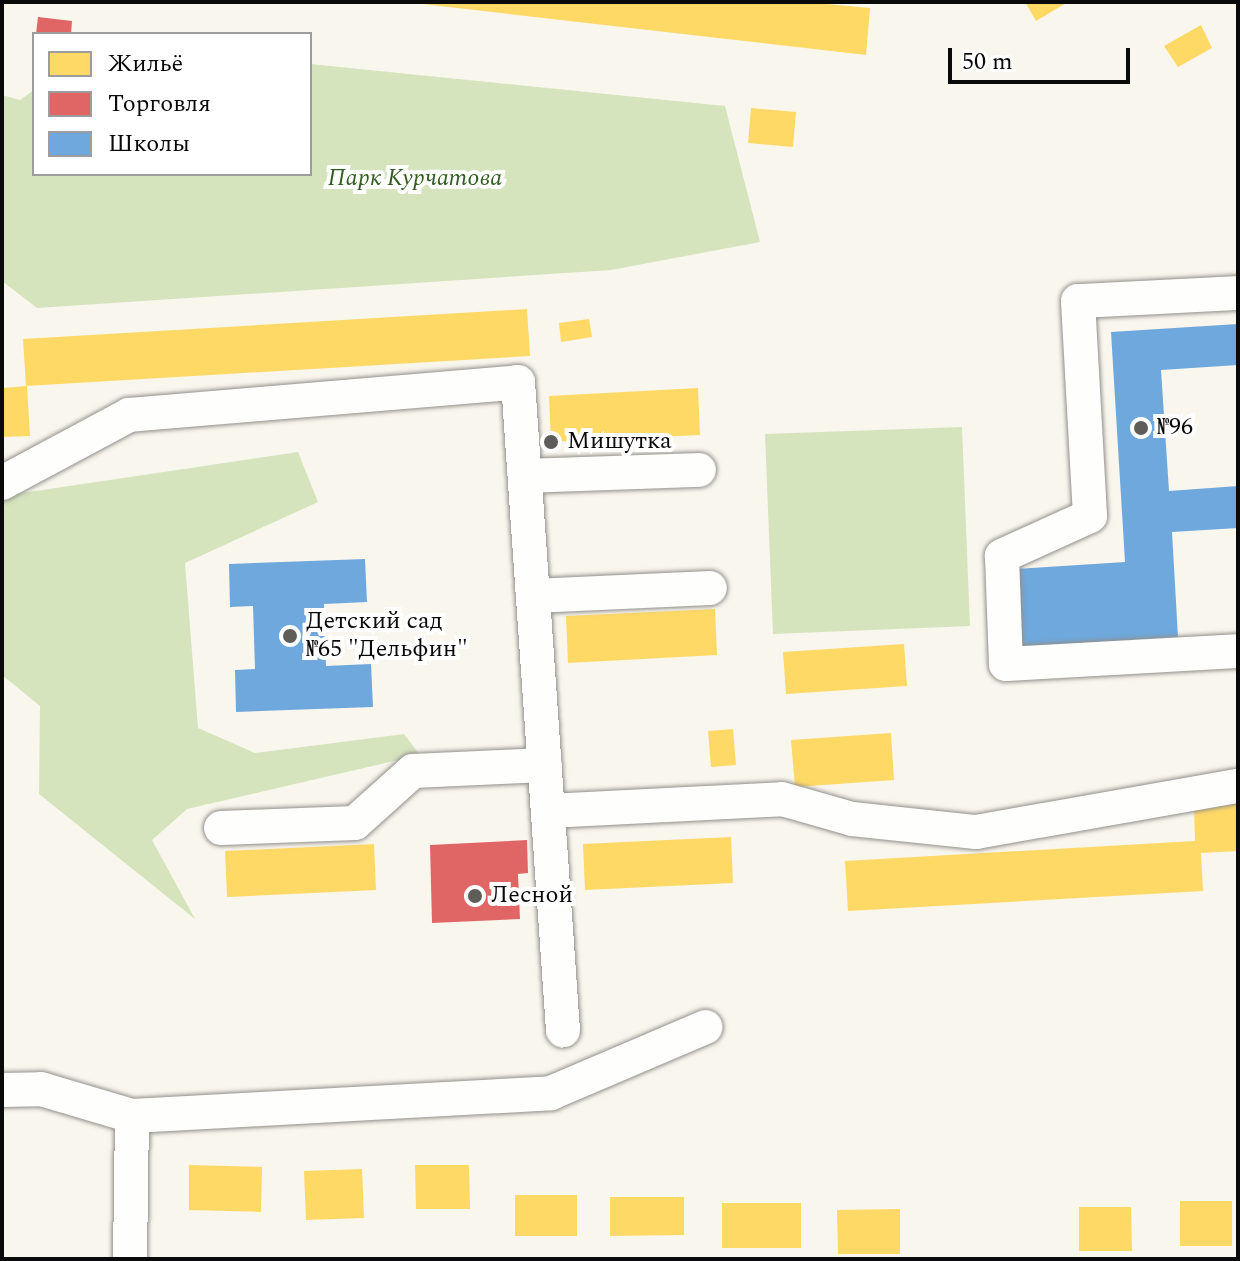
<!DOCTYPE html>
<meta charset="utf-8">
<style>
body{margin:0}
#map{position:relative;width:1240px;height:1261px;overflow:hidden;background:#f9f6ed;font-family:Spectral,serif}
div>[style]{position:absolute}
.forest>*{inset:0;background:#d5e4bd}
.homes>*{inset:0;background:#ffd966}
.shops>*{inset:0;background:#e06666}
.schools>*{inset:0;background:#6fa8dc}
.roads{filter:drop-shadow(0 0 2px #92908c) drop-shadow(0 0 2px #92908c)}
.minor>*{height:34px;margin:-17px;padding:0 17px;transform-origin:17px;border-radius:17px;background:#fefefc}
.dots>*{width:22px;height:22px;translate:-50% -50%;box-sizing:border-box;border:4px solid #fff;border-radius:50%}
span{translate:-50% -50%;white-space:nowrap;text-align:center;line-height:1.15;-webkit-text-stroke:8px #fff;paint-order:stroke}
.park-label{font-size:24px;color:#315e1f;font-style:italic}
.poi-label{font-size:24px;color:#0a0a0a}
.left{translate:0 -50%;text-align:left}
.frame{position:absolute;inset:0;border:4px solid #0a0a0a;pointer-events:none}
.legend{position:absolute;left:32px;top:32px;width:280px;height:144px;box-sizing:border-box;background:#fff;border:2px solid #9d9d9d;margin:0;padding:10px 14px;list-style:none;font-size:24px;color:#0a0a0a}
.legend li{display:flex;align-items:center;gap:16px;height:40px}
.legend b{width:40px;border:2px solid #9d9d9d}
.scale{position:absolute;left:948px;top:48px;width:182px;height:36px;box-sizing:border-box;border:4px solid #0a0a0a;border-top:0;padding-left:10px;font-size:24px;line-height:28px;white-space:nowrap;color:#0a0a0a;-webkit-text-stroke:6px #fff;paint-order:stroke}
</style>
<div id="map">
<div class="forest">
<div style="clip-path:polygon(310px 64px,725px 106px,760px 242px,611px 270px,37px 308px,2px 281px,2px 95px,20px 100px,34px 90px,34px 174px,310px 174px)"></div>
<div style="clip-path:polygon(962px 427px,970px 626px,773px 634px,765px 434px)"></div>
<div style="clip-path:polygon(298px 452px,318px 502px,185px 563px,198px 728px,255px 753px,404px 734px,420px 755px,187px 809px,152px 840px,195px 919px,39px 794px,40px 706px,2px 675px,2px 496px)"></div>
</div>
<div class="homes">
<div style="clip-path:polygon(805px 2px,870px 8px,866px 55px,422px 4px)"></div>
<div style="clip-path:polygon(1025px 2px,1068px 2px,1036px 21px)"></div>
<div style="clip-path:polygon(1201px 25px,1212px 48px,1178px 67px,1164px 46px)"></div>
<div style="clip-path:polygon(751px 108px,796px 112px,793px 147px,748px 143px)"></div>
<div style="clip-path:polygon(527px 309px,530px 356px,26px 386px,23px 339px)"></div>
<div style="clip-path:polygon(589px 319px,592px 337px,561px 342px,559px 323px)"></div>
<div style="clip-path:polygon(27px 386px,30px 436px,2px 437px,2px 388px)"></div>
<div style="clip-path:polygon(698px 388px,700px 435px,551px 442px,549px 396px)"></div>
<div style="clip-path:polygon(715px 609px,717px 655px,568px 663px,566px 616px)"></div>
<div style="clip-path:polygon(904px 644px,907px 686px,786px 694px,783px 652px)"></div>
<div style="clip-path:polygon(733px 729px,736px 765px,711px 767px,708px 731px)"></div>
<div style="clip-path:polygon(891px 733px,894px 780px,795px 787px,791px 740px)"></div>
<div style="clip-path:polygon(1238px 804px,1238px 851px,1201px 853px,1203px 891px,848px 911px,845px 861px,1195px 841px,1194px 806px)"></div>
<div style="clip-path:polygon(731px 837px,733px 883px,585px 890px,583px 844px)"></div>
<div style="clip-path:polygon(374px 844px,376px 890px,227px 897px,225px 851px)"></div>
<div style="clip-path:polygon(189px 1165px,262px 1167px,261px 1212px,189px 1210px)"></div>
<div style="clip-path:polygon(415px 1165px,469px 1165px,470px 1209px,416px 1209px)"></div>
<div style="clip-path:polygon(362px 1169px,364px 1218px,306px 1220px,304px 1171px)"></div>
<div style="clip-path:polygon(515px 1195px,577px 1195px,577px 1236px,515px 1236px)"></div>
<div style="clip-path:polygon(610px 1197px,684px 1197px,684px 1235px,610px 1236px)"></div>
<div style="clip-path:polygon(1180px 1201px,1232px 1201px,1232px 1246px,1180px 1246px)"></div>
<div style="clip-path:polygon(722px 1203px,801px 1203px,801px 1248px,722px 1248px)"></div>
<div style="clip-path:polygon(1079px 1207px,1131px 1207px,1132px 1251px,1079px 1251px)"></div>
<div style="clip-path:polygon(900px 1209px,900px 1254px,838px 1254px,837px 1210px)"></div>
</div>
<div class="shops">
<div style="clip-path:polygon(38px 17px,72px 21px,71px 34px,36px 34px)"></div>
<div style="clip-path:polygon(527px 840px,528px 873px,518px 874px,520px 919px,432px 923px,430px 845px)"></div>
</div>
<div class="schools">
<div style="clip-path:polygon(1238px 324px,1238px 365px,1161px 370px,1169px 491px,1238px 486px,1238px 528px,1172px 532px,1178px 637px,1020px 647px,1015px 569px,1125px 562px,1111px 332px)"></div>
<div style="clip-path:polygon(365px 559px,367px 602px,324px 604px,326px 666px,371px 664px,373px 707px,236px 712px,235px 670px,255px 669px,253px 606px,230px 607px,229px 564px)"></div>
</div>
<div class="roads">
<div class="minor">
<div style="left:1238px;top:293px;width:160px;rotate:177.1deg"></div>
<div style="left:1078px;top:301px;width:215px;rotate:86.8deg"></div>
<div style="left:1090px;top:516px;width:97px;rotate:155.6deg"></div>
<div style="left:1002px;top:556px;width:108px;rotate:87.9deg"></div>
<div style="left:1006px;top:664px;width:232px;rotate:-3.2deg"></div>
<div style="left:526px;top:476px;width:173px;rotate:-2deg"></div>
<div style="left:2px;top:483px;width:144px;rotate:-28.2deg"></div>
<div style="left:129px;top:415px;width:390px;rotate:-4.8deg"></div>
<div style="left:518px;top:382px;width:650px;rotate:86.03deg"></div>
<div style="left:533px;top:596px;width:177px;rotate:-2.6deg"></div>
<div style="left:548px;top:811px;width:234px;rotate:-2.9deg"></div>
<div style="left:782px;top:799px;width:73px;rotate:15.9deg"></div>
<div style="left:852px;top:819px;width:125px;rotate:6deg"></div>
<div style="left:976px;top:832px;width:266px;rotate:-10deg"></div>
<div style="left:221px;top:828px;width:134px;rotate:-2.1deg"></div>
<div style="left:355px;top:823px;width:78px;rotate:-41.9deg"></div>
<div style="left:413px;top:771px;width:132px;rotate:-2.6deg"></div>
<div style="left:2px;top:1090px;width:39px;rotate:-1deg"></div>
<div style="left:41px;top:1089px;width:95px;rotate:16.5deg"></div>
<div style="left:132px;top:1116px;width:420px;rotate:-3.1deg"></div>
<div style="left:551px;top:1093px;width:168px;rotate:-23.1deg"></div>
<div style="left:130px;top:1259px;width:143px;rotate:-89.2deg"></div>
</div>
</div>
<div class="dots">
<div style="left:1141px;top:428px;background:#5e5d59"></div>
<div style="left:551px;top:442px;background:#5e5d59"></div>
<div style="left:290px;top:636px;background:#5e5d59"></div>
<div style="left:475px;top:896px;background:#5e5d59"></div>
</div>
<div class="park-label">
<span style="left:415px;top:179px">Парк Курчатова</span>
</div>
<div class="poi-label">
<span class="left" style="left:1157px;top:428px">№96</span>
<span class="left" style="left:567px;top:442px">Мишутка</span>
<span class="left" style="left:306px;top:636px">Детский сад<br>№65 "Дельфин"</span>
<span class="left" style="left:491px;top:896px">Лесной</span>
</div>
<div class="frame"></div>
<ul class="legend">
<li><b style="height:22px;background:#ffd966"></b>Жильё</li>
<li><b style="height:22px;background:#e06666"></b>Торговля</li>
<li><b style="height:22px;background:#6fa8dc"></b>Школы</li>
</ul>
<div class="scale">50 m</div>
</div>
